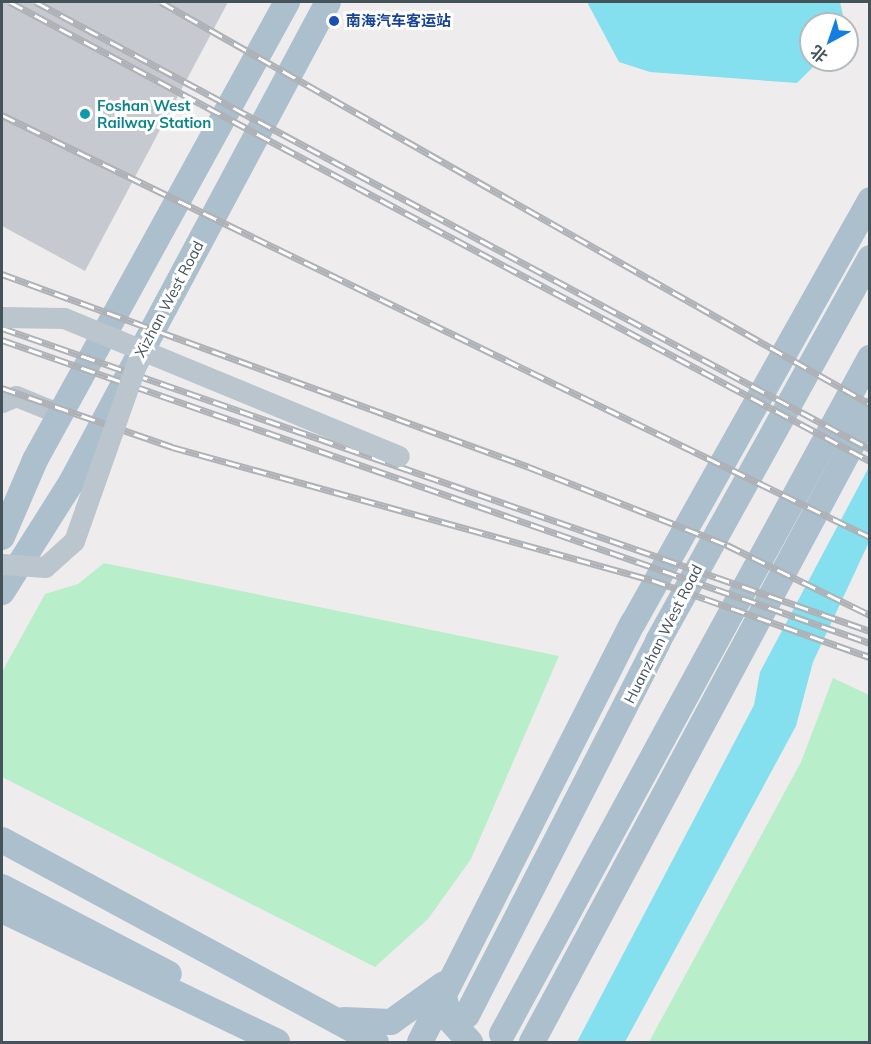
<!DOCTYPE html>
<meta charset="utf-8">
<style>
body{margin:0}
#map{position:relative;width:871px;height:1044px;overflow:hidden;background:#efeced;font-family:Mulish,"Noto Sans SC",sans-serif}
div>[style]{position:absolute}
.green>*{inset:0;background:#b8efca}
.water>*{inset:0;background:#84dfee}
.building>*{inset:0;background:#c6cad0}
.minor>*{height:21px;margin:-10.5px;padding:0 10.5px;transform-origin:10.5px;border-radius:10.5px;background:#bac5cd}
.major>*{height:26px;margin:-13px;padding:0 13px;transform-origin:13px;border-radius:13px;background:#abbfcd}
.rail>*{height:7px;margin-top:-3.5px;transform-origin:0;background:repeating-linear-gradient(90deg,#fff 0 14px,#aeb2b7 0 28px);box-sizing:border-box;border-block:2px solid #aeb2b7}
.minor-bridge>*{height:21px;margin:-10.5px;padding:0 10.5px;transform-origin:10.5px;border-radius:10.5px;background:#bac5cd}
.dots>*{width:16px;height:16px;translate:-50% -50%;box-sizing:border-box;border:3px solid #fff;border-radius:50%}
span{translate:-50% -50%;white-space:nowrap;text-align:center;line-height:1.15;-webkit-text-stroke:6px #fff;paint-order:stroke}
.transit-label{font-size:15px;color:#164399;font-weight:700}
.left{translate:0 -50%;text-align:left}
.culture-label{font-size:15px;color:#0d838f;font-weight:700}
.street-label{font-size:15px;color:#44525a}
.frame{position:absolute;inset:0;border:3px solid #44525a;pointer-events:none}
.north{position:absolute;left:799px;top:12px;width:60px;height:60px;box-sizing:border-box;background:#fff;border:2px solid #b4babd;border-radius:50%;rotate:220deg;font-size:16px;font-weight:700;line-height:24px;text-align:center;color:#44525a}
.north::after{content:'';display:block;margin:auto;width:21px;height:27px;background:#147de2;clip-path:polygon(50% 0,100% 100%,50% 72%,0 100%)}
</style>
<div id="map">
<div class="green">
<div style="clip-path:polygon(104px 563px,559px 656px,471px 859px,428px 919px,375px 967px,2px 777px,2px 672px,45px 594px,78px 584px)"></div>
<div style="clip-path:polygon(833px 678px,869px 695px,869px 1042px,649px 1042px,801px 762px)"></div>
</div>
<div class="water">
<div style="clip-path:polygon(587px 2px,840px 2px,845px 24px,811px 24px,811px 60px,820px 60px,797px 83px,650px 72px,619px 62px)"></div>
<div style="clip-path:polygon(869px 467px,869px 542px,813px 662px,796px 726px,625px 1042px,577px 1042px,754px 705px,760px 672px)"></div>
</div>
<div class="building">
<div style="clip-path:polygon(2px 2px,228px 2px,85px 271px,2px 226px)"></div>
</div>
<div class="minor">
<div style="left:2px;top:402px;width:15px;rotate:-23deg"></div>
<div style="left:16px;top:396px;width:48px;rotate:22.2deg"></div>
</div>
<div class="major">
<div style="left:2px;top:537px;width:84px;rotate:-66.8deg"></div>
<div style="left:35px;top:460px;width:523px;rotate:-61.18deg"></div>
<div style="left:2px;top:592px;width:129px;rotate:-57.7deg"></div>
<div style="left:71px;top:483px;width:545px;rotate:-61.88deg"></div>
<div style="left:2px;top:840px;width:425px;rotate:28.4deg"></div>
<div style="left:2px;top:887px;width:188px;rotate:27.5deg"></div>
<div style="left:2px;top:910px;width:305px;rotate:25.6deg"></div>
<div style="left:444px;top:997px;width:24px;rotate:75deg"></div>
<div style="left:450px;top:1020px;width:30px;rotate:48deg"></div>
<div style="left:467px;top:1015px;width:420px;rotate:-62.9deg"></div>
<div style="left:658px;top:641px;width:438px;rotate:-61deg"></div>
<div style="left:344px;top:1020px;width:47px;rotate:2.4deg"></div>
<div style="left:391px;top:1022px;width:65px;rotate:-35.6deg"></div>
<div style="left:502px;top:1034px;width:770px;rotate:-61.44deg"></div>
<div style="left:420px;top:1042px;width:470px;rotate:-63.1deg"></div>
<div style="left:633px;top:623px;width:485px;rotate:-60.7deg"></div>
<div style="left:532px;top:1042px;width:716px;rotate:-61.82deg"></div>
</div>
<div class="rail">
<div style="left:10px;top:2px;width:975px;rotate:28.09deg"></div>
<div style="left:36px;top:2px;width:946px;rotate:28.19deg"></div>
<div style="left:161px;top:2px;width:815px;rotate:29.55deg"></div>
<div style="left:2px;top:115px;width:965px;rotate:25.93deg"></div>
<div style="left:2px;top:274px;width:561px;rotate:20.11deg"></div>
<div style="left:529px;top:467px;width:213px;rotate:21.5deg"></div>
<div style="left:727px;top:545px;width:159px;rotate:26.1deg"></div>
<div style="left:2px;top:328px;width:919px;rotate:19.24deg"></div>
<div style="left:2px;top:340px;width:919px;rotate:19.24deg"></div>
<div style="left:2px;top:388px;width:180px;rotate:19.1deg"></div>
<div style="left:172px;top:447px;width:498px;rotate:15.5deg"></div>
<div style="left:652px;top:580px;width:231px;rotate:19.5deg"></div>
</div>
<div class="minor-bridge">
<div style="left:2px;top:317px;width:62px;rotate:0.9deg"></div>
<div style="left:64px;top:318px;width:362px;rotate:22.4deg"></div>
<div style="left:2px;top:564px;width:43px;rotate:4deg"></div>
<div style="left:45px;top:567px;width:39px;rotate:-42deg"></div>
<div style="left:74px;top:541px;width:196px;rotate:-70.6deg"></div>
</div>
<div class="dots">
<div style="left:334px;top:21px;background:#1a4fb4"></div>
<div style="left:85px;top:114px;background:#0f9aa8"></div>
</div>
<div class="transit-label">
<span class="left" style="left:346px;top:21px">南海汽车客运站</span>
</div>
<div class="culture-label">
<span class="left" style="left:97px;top:114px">Foshan West<br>Railway Station</span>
</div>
<div class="street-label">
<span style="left:169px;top:299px;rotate:-62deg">Xizhan West Road</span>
<span style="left:663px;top:634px;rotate:-63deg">Huanzhan West Road</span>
</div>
<div class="frame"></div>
<div class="north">北</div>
</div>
